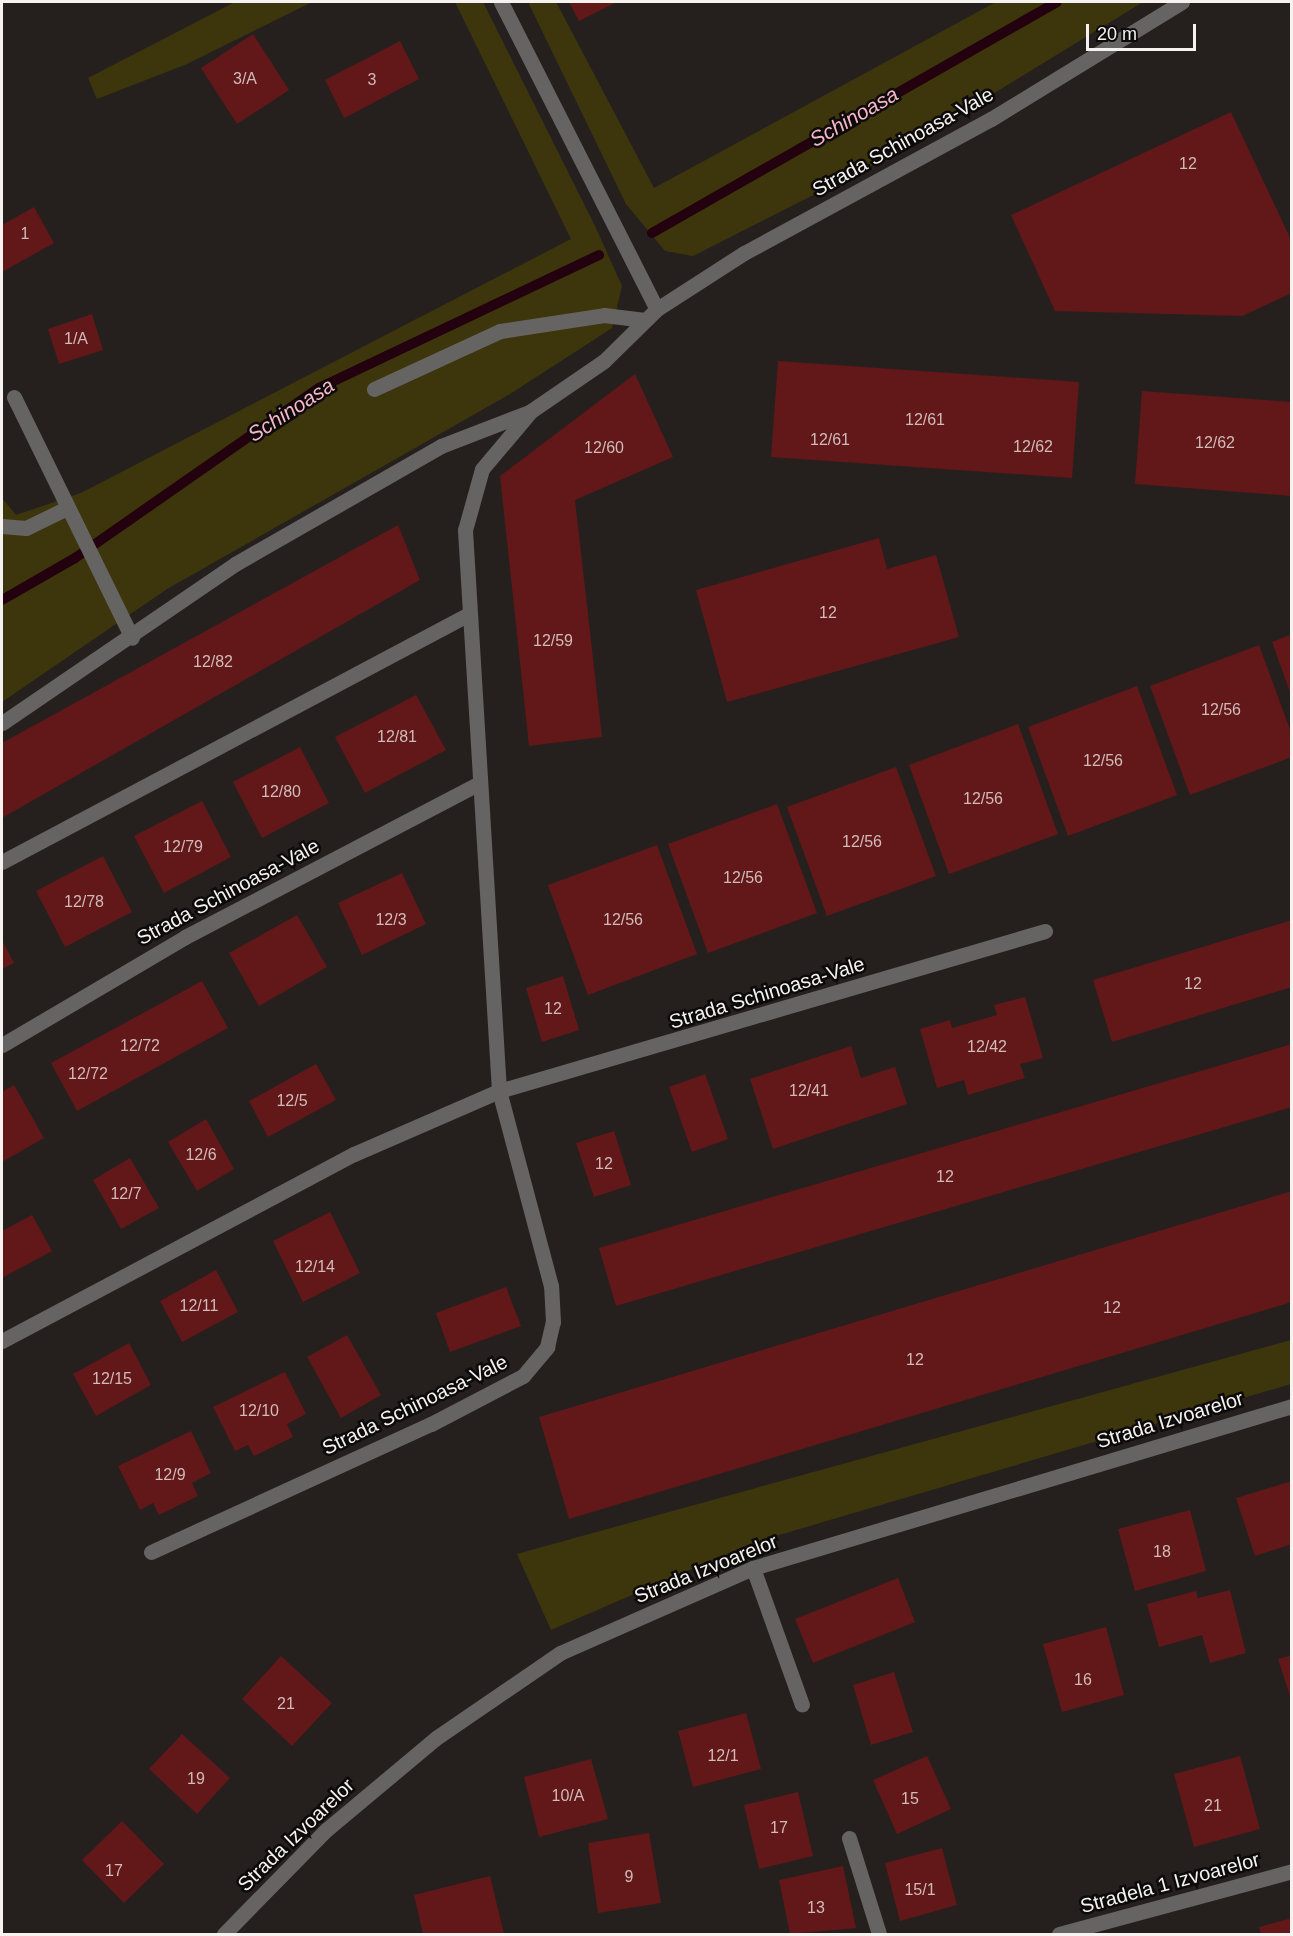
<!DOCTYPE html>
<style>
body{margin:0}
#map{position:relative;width:1293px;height:1936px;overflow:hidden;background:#25201e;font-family:Arial,sans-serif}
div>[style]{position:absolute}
.green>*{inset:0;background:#3d360d}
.stream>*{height:10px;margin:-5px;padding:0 5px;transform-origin:5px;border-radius:5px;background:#23010f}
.building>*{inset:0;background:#621718}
.lane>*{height:15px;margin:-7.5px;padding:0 7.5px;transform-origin:7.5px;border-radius:7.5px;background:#666462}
.street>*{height:15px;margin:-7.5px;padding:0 7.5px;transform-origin:7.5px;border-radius:7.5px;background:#666462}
span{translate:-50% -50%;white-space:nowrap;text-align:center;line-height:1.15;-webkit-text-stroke:5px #0c0a0a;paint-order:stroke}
.number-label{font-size:16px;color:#d0bbba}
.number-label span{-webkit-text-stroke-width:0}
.street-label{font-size:20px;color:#f5f2f0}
.water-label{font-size:21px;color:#f9b5ca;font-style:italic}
.frame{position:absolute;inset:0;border:3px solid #f5f2f0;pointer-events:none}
.scale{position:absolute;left:1086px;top:24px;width:110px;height:27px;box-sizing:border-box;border:3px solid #f5f2f0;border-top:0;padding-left:8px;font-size:18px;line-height:21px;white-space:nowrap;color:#f5f2f0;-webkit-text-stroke:4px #0c0a0a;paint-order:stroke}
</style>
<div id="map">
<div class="green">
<div style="clip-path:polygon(235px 2px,312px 2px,187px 64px,97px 99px,88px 78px)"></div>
<div style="clip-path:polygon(455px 2px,483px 2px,595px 226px,622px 286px,612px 328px,510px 394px,167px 589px,2px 702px,2px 498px,16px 515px,81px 493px,571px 239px)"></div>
<div style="clip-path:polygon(528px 2px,556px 2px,654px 188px,996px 2px,1143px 2px,896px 153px,693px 256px,665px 251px,626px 204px)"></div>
<div style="clip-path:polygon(1291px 1340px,1291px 1384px,752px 1543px,551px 1630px,517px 1554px)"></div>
</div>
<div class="stream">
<div style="left:652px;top:233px;width:466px;rotate:-29.7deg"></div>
<div style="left:2px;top:600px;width:84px;rotate:-29.9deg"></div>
<div style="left:75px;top:558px;width:297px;rotate:-34.9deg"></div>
<div style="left:319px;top:388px;width:310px;rotate:-25.4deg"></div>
</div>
<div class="building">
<div style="clip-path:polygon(569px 2px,617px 2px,579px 21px)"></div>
<div style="clip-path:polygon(253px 34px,289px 90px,237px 124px,201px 68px)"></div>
<div style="clip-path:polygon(400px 41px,419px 79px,344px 118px,325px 80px)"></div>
<div style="clip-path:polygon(1231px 112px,1292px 242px,1292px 293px,1242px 316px,1055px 311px,1011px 215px)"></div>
<div style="clip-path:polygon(34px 207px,54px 243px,2px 272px,2px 225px)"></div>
<div style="clip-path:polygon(92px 314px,103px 350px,59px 364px,48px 329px)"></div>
<div style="clip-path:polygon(778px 361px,1079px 382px,1072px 478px,771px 457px)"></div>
<div style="clip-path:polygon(635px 374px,673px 457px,575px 500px,602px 737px,529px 746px,500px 476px)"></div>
<div style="clip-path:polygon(1142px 391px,1292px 402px,1292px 496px,1135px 484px)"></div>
<div style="clip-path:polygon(398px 525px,420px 580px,2px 818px,2px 743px)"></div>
<div style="clip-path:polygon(879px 538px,887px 569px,936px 555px,959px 637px,727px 702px,696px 590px)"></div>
<div style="clip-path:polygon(1292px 634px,1292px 695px,1291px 695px,1272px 642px)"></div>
<div style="clip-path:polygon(1259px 645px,1292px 735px,1292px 757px,1190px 795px,1150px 686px)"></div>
<div style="clip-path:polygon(1137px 686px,1177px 795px,1068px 836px,1028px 727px)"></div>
<div style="clip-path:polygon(416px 695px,446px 750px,365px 793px,335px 737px)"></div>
<div style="clip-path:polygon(1018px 724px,1058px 834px,949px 874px,909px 765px)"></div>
<div style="clip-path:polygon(300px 747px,329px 803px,262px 838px,233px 782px)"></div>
<div style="clip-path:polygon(896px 767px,936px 876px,827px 916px,787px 807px)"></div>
<div style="clip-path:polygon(202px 801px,231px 857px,164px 893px,134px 836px)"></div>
<div style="clip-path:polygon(777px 804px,817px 913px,708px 953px,668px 844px)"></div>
<div style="clip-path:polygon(657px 845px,697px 954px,588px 995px,548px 885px)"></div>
<div style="clip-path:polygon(103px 856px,132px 912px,65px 947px,36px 891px)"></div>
<div style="clip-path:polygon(402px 873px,426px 924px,362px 955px,338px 903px)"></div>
<div style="clip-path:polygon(297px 915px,327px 967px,259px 1006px,229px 953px)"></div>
<div style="clip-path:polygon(1292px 920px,1292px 987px,1112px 1042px,1093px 980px)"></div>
<div style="clip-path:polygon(2px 940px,14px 963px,2px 969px)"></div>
<div style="clip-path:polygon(563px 976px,579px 1030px,542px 1042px,526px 988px)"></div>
<div style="clip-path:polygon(202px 981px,228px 1028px,77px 1111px,51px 1063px)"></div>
<div style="clip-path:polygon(1025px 997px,1043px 1058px,1020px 1064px,1025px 1078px,968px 1095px,964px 1080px,937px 1088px,920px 1029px,950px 1020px,952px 1028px,997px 1015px,994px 1005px)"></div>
<div style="clip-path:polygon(1292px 1044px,1292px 1107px,616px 1306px,599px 1248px)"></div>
<div style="clip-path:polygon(851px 1046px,861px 1078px,895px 1067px,907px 1104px,773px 1149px,750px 1079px)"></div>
<div style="clip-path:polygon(316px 1064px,336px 1100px,268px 1137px,249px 1101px)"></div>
<div style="clip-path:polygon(705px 1074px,728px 1139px,692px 1152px,669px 1087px)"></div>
<div style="clip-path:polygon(14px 1085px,44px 1138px,2px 1162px,2px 1092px)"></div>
<div style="clip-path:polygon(206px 1119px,234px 1169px,197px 1191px,168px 1142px)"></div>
<div style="clip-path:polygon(614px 1131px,631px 1185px,594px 1197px,576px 1143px)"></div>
<div style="clip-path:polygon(130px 1158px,159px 1208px,121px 1229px,93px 1180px)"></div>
<div style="clip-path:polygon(1292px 1191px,1292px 1302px,569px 1519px,539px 1417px)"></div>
<div style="clip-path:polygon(330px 1212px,360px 1273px,303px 1302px,273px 1241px)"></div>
<div style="clip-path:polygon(32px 1215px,52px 1251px,2px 1278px,2px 1231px)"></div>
<div style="clip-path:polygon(216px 1270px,238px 1312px,182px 1342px,160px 1301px)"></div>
<div style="clip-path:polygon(506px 1287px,521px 1326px,450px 1352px,436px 1313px)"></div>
<div style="clip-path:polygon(347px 1335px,381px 1395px,341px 1418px,307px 1357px)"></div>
<div style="clip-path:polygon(129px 1343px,151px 1385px,96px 1416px,73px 1374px)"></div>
<div style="clip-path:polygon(285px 1372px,306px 1414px,287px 1424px,293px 1437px,254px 1456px,248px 1445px,235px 1451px,213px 1407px)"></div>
<div style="clip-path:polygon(191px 1431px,211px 1473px,192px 1483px,198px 1496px,159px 1515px,153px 1503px,140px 1510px,118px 1466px)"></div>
<div style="clip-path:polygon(1292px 1481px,1292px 1544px,1255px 1556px,1236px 1498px)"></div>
<div style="clip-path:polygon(1190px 1510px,1206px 1571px,1135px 1591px,1118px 1529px)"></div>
<div style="clip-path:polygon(898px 1578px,915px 1622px,813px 1663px,795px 1619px)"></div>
<div style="clip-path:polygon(1230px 1590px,1246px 1653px,1210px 1663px,1202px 1635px,1159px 1647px,1147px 1604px,1196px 1591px,1198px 1598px)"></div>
<div style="clip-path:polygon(1106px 1627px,1124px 1695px,1062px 1712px,1043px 1644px)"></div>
<div style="clip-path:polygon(1292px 1655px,1292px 1699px,1291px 1699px,1278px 1659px)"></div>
<div style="clip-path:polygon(281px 1656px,332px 1703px,292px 1746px,242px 1699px)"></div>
<div style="clip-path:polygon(894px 1672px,913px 1732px,871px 1745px,853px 1685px)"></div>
<div style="clip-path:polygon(746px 1713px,761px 1769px,693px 1787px,678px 1731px)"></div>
<div style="clip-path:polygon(182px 1734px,230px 1778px,197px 1814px,149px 1769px)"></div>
<div style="clip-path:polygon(927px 1756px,951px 1809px,897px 1834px,873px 1780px)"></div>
<div style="clip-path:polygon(1240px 1756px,1260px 1829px,1194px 1847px,1174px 1774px)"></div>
<div style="clip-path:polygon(591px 1759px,608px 1819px,539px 1837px,524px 1777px)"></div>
<div style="clip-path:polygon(798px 1792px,813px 1856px,759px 1869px,744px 1805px)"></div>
<div style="clip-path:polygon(122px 1821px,164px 1864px,124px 1903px,82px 1860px)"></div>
<div style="clip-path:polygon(649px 1833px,661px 1903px,598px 1913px,588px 1843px)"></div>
<div style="clip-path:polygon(942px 1848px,957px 1905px,900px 1921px,885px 1863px)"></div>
<div style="clip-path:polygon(843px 1866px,856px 1928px,790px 1934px,779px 1880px)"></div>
<div style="clip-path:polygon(490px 1876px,504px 1934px,423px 1934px,414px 1895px)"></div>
<div style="clip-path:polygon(1292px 1918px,1292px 1934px,1261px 1934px,1259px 1927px)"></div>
</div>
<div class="lane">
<div style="left:374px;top:389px;width:139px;rotate:-24.7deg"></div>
<div style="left:500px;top:331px;width:105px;rotate:-8.7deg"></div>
<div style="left:604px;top:315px;width:41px;rotate:7deg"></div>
<div style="left:14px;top:397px;width:268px;rotate:63.9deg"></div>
<div style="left:2px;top:526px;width:24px;rotate:5deg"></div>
<div style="left:26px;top:528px;width:46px;rotate:-26deg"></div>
<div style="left:753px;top:1568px;width:145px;rotate:70.3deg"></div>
<div style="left:849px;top:1838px;width:101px;rotate:72.6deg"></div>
</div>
<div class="street">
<div style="left:501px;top:2px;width:344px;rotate:63.1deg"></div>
<div style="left:2px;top:723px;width:282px;rotate:-34.3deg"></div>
<div style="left:235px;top:564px;width:237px;rotate:-29.8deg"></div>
<div style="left:441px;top:446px;width:94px;rotate:-21.1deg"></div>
<div style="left:2px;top:862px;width:529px;rotate:-27.97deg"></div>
<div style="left:2px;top:1045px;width:212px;rotate:-30.5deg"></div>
<div style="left:185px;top:937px;width:331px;rotate:-27.6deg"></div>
<div style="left:2px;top:1341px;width:399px;rotate:-28deg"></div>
<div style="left:354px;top:1154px;width:158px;rotate:-23.5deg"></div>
<div style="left:499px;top:1091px;width:569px;rotate:-16.33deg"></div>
<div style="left:151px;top:1552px;width:308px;rotate:-24.6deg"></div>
<div style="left:431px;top:1424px;width:104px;rotate:-27.6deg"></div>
<div style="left:523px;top:1376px;width:38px;rotate:-50deg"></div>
<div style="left:547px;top:1347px;width:26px;rotate:-77deg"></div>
<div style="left:553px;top:1322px;width:36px;rotate:-93deg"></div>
<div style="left:551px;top:1286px;width:202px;rotate:-104.9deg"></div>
<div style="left:499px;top:1091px;width:562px;rotate:-93.47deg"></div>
<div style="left:465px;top:530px;width:63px;rotate:-74.4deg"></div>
<div style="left:482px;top:469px;width:76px;rotate:-49.8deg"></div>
<div style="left:531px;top:411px;width:88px;rotate:-34.4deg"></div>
<div style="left:604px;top:361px;width:74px;rotate:-44.5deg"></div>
<div style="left:657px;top:309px;width:103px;rotate:-32.8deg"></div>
<div style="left:744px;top:253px;width:281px;rotate:-28.5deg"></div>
<div style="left:991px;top:119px;width:224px;rotate:-31.5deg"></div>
<div style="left:224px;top:1934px;width:146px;rotate:-45.6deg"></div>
<div style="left:326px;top:1830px;width:143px;rotate:-39.9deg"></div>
<div style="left:436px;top:1738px;width:150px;rotate:-34.4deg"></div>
<div style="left:560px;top:1653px;width:211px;rotate:-23.8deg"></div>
<div style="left:753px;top:1568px;width:563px;rotate:-16.73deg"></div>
<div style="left:1059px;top:1934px;width:241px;rotate:-15.1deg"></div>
</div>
<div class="number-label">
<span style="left:245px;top:79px">3/A</span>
<span style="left:372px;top:80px">3</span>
<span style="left:1188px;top:164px">12</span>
<span style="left:25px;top:234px">1</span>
<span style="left:76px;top:339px">1/A</span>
<span style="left:925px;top:420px">12/61</span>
<span style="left:830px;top:440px">12/61</span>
<span style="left:1215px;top:443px">12/62</span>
<span style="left:1033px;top:447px">12/62</span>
<span style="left:604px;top:448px">12/60</span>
<span style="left:828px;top:613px">12</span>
<span style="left:553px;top:641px">12/59</span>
<span style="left:213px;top:662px">12/82</span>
<span style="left:1221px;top:710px">12/56</span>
<span style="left:397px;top:737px">12/81</span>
<span style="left:1103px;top:761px">12/56</span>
<span style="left:281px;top:792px">12/80</span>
<span style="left:983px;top:799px">12/56</span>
<span style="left:862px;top:842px">12/56</span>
<span style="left:183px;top:847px">12/79</span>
<span style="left:743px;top:878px">12/56</span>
<span style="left:84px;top:902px">12/78</span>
<span style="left:391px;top:920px">12/3</span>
<span style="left:623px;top:920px">12/56</span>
<span style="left:1193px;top:984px">12</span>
<span style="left:553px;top:1009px">12</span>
<span style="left:140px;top:1046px">12/72</span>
<span style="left:987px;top:1047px">12/42</span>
<span style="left:88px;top:1074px">12/72</span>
<span style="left:809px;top:1091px">12/41</span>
<span style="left:292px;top:1101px">12/5</span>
<span style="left:201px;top:1155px">12/6</span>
<span style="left:604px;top:1164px">12</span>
<span style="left:945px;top:1177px">12</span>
<span style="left:126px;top:1194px">12/7</span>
<span style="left:315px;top:1267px">12/14</span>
<span style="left:199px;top:1306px">12/11</span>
<span style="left:1112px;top:1308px">12</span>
<span style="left:915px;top:1360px">12</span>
<span style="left:112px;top:1379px">12/15</span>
<span style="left:259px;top:1411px">12/10</span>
<span style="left:170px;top:1475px">12/9</span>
<span style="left:1162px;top:1552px">18</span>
<span style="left:1083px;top:1680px">16</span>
<span style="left:286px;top:1704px">21</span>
<span style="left:723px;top:1756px">12/1</span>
<span style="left:196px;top:1779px">19</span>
<span style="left:568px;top:1796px">10/A</span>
<span style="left:910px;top:1799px">15</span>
<span style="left:1213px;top:1806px">21</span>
<span style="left:779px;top:1828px">17</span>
<span style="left:114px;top:1871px">17</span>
<span style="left:629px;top:1877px">9</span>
<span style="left:920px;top:1890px">15/1</span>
<span style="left:816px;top:1908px">13</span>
</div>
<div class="street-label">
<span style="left:903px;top:142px;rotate:-29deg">Strada Schinoasa-Vale</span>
<span style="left:228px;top:892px;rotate:-28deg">Strada Schinoasa-Vale</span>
<span style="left:767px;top:993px;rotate:-17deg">Strada Schinoasa-Vale</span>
<span style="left:415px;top:1405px;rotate:-26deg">Strada Schinoasa-Vale</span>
<span style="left:1170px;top:1420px;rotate:-17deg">Strada Izvoarelor</span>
<span style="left:706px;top:1569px;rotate:-22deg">Strada Izvoarelor</span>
<span style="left:296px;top:1835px;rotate:-44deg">Strada Izvoarelor</span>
<span style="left:1170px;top:1883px;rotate:-15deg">Stradela 1 Izvoarelor</span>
</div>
<div class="water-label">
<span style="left:854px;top:117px;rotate:-30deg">Schinoasa</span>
<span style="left:291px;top:410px;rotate:-33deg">Schinoasa</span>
</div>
<div class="frame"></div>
<div class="scale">20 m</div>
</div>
